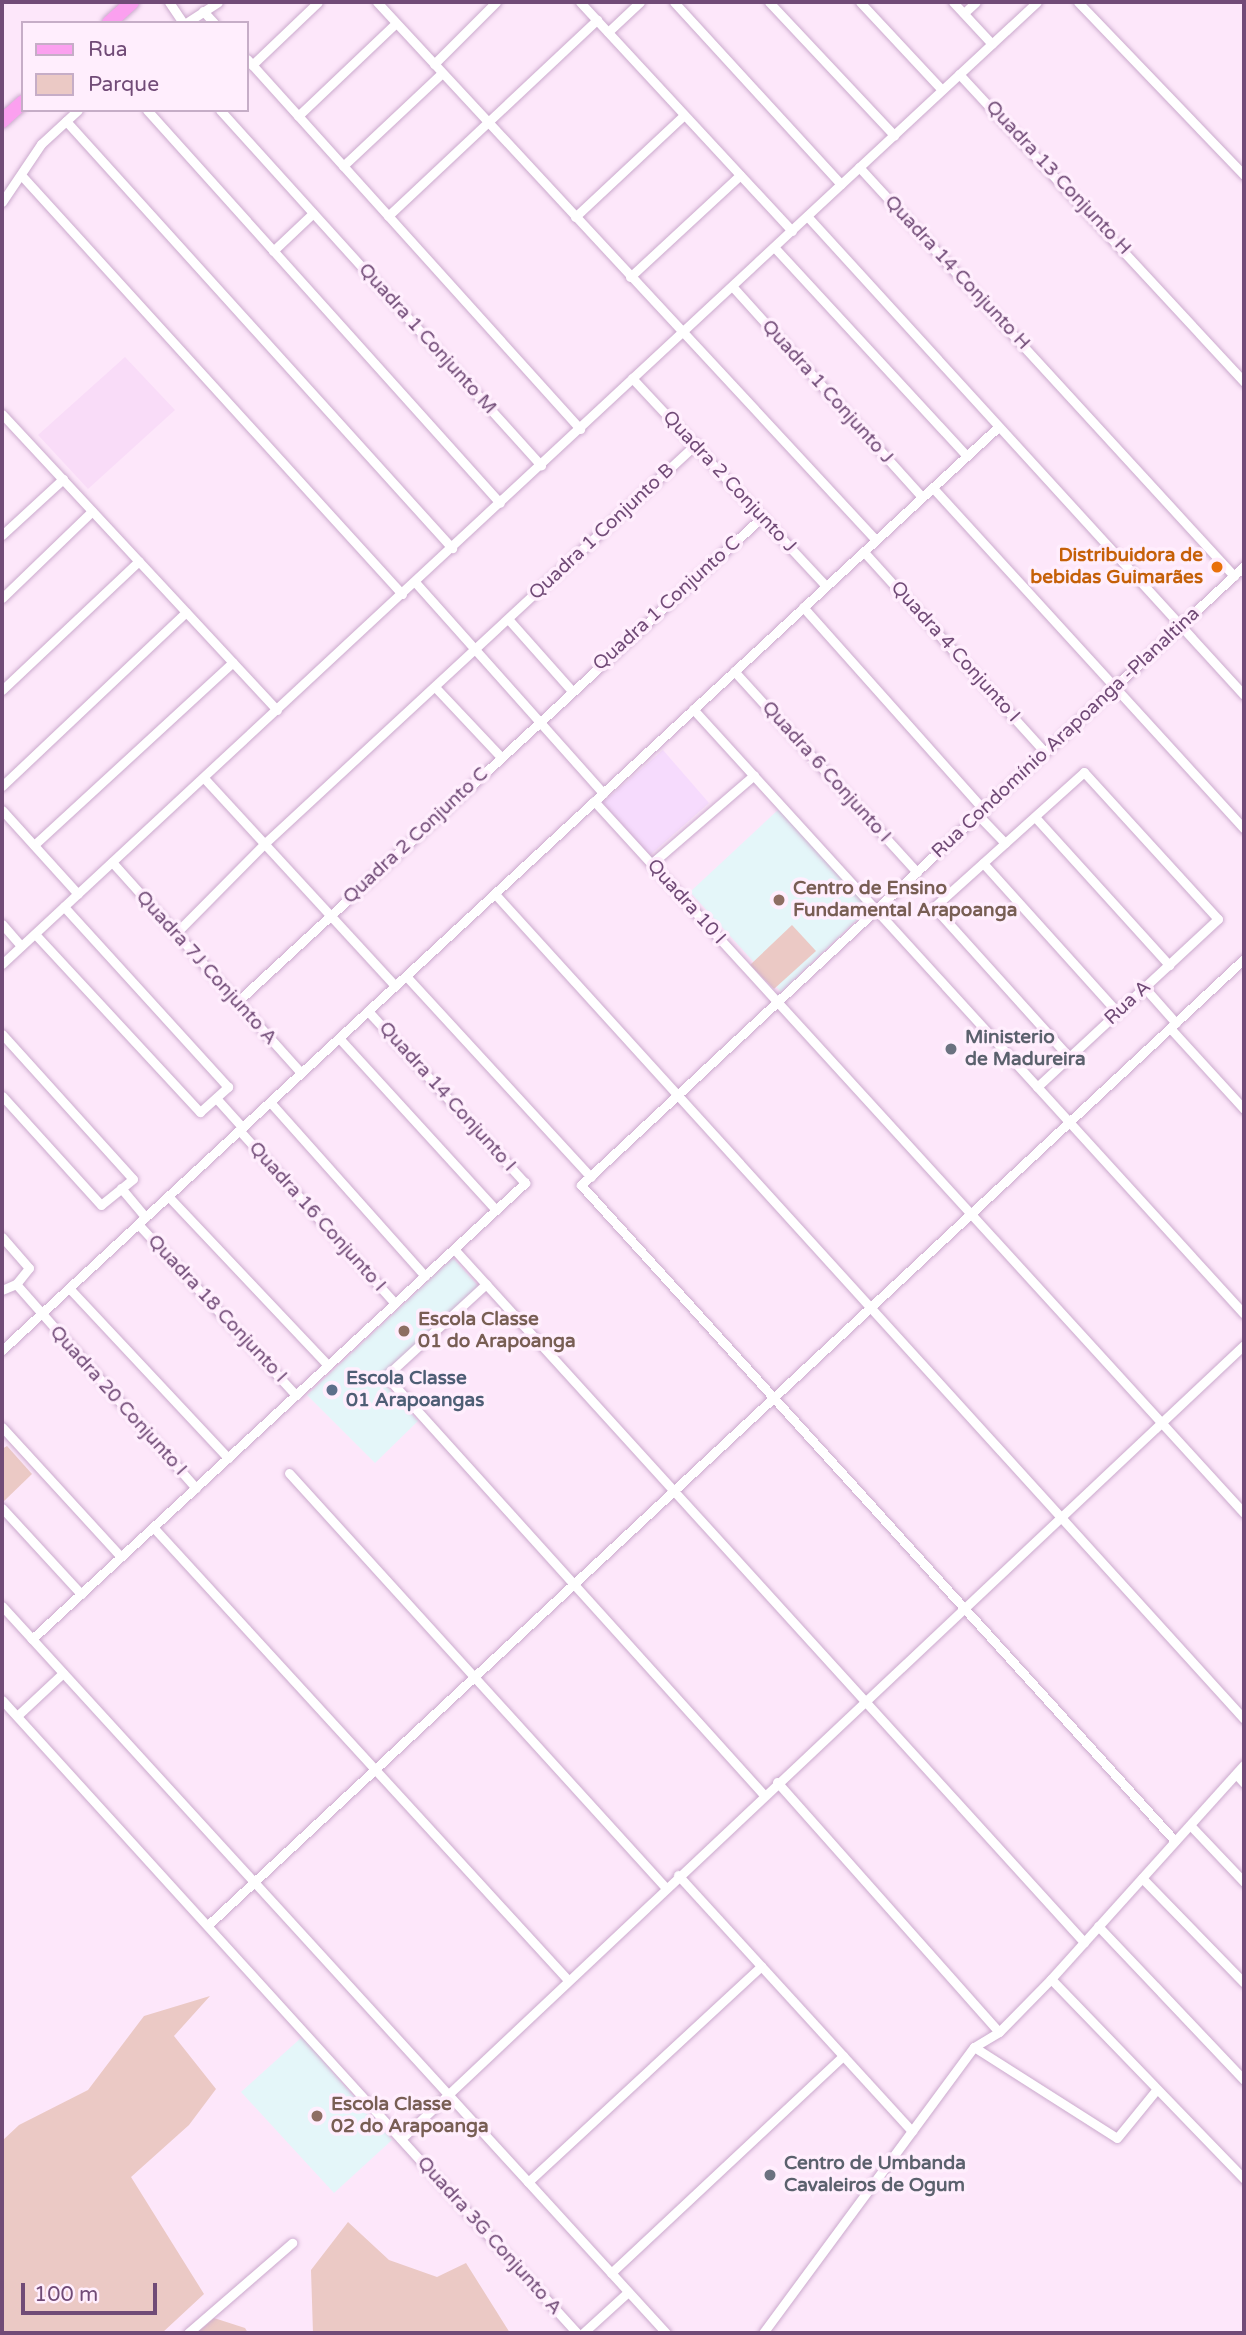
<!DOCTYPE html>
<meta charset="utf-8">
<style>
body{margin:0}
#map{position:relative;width:1246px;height:2335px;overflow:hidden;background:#fde7fa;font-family:"Varela Round",sans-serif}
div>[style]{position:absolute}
.residential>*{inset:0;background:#f9dcf8}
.commercial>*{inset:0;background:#f6dbfd}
.education>*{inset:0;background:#e4f6f9}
.green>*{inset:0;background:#ebc9c5}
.roads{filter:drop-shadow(0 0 2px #cbaacd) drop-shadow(0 0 2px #cbaacd)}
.minor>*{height:9px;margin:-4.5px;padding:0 4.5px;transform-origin:4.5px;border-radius:4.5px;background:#fff}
.primary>*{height:14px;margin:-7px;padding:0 7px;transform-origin:7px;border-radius:7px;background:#fba0ef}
.dots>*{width:19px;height:19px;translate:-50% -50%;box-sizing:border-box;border:4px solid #ffeefd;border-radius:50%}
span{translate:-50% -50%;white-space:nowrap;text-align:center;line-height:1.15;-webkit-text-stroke:7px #ffeefd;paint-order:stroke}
.street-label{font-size:19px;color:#714b77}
.food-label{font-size:19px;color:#c56008;font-weight:700}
.right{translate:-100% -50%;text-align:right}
.education-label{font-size:19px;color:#785e54;font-weight:700}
.left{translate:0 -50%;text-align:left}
.worship-label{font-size:19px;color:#5b616d;font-weight:700}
.service-label{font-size:19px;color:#4e5e75;font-weight:700}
.frame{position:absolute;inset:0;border:4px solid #714b77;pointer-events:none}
.legend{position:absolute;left:21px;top:21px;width:228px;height:91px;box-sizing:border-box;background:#ffeefd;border:2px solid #c6adc7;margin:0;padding:9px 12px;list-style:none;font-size:21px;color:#714b77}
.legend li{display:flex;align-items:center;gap:14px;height:35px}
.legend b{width:35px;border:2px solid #c6adc7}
.scale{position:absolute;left:21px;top:2283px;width:136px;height:32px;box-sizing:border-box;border:4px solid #714b77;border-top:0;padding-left:9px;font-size:21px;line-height:24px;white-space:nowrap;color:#714b77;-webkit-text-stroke:5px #ffeefd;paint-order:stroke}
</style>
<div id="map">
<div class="residential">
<div style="clip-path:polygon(125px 357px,175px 410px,88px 489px,38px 435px)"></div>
</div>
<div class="commercial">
<div style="clip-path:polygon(663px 750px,709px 803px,649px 856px,601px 804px)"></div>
</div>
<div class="education">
<div style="clip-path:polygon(779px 809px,869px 908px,781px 992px,690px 892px)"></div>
<div style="clip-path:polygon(453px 1258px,479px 1287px,380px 1379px,418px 1421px,375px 1463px,307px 1395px)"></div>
<div style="clip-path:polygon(302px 2037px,392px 2140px,334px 2193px,241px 2092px)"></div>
</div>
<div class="green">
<div style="clip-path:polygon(792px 925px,816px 951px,774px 989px,750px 965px)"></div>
<div style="clip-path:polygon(7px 1446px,32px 1474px,2px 1503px,2px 1449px)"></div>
<div style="clip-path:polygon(210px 1996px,174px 2036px,216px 2089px,189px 2125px,131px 2177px,204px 2294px,162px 2333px,2px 2333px,2px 2141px,19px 2125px,88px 2090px,144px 2016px)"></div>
<div style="clip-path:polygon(348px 2222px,389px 2260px,437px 2277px,466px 2263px,510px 2333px,313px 2333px,311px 2270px)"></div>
<div style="clip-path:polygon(214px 2318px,245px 2328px,248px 2333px,197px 2333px)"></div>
</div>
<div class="roads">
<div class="minor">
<div style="left:169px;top:2px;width:25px;rotate:56deg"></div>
<div style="left:377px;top:2px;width:732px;rotate:47.16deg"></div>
<div style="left:580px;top:2px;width:312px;rotate:47.2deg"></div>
<div style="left:674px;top:2px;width:247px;rotate:47.5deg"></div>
<div style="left:769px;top:2px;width:183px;rotate:46.8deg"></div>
<div style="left:860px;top:2px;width:120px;rotate:47deg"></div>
<div style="left:953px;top:2px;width:57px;rotate:47.1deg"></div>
<div style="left:1078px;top:2px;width:240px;rotate:46.2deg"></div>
<div style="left:203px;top:11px;width:16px;rotate:47deg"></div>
<div style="left:964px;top:13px;width:16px;rotate:-43deg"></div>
<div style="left:186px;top:23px;width:38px;rotate:-33deg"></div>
<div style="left:608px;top:32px;width:44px;rotate:-43.2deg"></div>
<div style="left:247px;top:59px;width:498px;rotate:48deg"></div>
<div style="left:434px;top:64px;width:88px;rotate:-45deg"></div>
<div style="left:252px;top:65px;width:91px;rotate:-43.7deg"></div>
<div style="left:959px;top:74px;width:420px;rotate:47.2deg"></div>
<div style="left:147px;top:110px;width:528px;rotate:48.07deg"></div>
<div style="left:220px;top:110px;width:479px;rotate:47.9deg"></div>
<div style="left:298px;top:116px;width:135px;rotate:-43.5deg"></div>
<div style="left:66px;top:121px;width:576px;rotate:47.89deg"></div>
<div style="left:343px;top:166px;width:136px;rotate:-43.2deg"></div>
<div style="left:859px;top:167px;width:555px;rotate:47.48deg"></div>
<div style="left:22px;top:176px;width:565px;rotate:47.73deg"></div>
<div style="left:2px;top:202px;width:70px;rotate:-56.1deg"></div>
<div style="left:41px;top:144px;width:50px;rotate:-42.6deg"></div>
<div style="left:388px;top:216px;width:287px;rotate:-43.2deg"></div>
<div style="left:807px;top:216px;width:648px;rotate:47.63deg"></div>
<div style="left:575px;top:217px;width:149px;rotate:-43.1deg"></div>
<div style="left:774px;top:247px;width:283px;rotate:47.3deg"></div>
<div style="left:273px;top:251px;width:55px;rotate:-43.5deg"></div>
<div style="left:630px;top:277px;width:150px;rotate:-42.8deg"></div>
<div style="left:732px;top:286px;width:284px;rotate:48deg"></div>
<div style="left:632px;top:378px;width:284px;rotate:47deg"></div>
<div style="left:2px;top:414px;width:404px;rotate:47.1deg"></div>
<div style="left:933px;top:488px;width:461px;rotate:47.6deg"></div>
<div style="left:2px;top:535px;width:83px;rotate:-42.6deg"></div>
<div style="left:864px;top:552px;width:270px;rotate:47.9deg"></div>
<div style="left:415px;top:582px;width:283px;rotate:48.3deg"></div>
<div style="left:2px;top:598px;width:125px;rotate:-44deg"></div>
<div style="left:803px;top:607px;width:272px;rotate:48.3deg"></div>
<div style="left:509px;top:620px;width:95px;rotate:48.4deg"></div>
<div style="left:734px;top:671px;width:272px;rotate:47.7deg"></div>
<div style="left:435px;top:687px;width:96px;rotate:46.7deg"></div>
<div style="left:2px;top:690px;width:188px;rotate:-43.3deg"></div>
<div style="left:693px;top:709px;width:818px;rotate:47.67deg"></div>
<div style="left:204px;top:778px;width:282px;rotate:47.4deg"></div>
<div style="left:2px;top:786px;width:253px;rotate:-43.4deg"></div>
<div style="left:594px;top:801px;width:964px;rotate:47.61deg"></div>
<div style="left:2px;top:810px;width:113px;rotate:47.9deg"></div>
<div style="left:978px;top:815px;width:39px;rotate:46deg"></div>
<div style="left:1035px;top:817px;width:200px;rotate:47.8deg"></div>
<div style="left:34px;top:845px;width:270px;rotate:-42.6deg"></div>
<div style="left:112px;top:862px;width:283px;rotate:48.1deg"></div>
<div style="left:983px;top:863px;width:200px;rotate:48deg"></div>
<div style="left:651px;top:864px;width:136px;rotate:-40.8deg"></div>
<div style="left:495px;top:894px;width:1114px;rotate:47.76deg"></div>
<div style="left:2px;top:924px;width:29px;rotate:49deg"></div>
<div style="left:176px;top:933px;width:125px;rotate:-45.3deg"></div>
<div style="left:264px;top:844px;width:589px;rotate:-42.8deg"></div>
<div style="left:35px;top:934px;width:243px;rotate:47.2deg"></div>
<div style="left:200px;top:1112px;width:38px;rotate:-42deg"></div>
<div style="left:228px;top:1087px;width:244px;rotate:-132.3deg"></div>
<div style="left:2px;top:964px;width:1413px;rotate:-42.91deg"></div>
<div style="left:406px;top:976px;width:273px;rotate:47.4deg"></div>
<div style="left:1144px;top:987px;width:48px;rotate:48.4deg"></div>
<div style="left:237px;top:1002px;width:715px;rotate:-42.73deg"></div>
<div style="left:1170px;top:1028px;width:110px;rotate:47.6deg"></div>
<div style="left:2px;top:1034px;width:195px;rotate:47.9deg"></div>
<div style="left:133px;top:1179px;width:41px;rotate:140.9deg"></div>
<div style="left:101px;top:1205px;width:147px;rotate:-132.2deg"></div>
<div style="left:339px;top:1038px;width:233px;rotate:47.6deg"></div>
<div style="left:1037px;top:1087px;width:247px;rotate:-42.9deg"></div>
<div style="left:1218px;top:919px;width:199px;rotate:-132.4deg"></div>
<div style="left:1084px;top:772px;width:202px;rotate:138deg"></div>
<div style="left:934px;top:907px;width:202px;rotate:48deg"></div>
<div style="left:216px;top:1098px;width:39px;rotate:48deg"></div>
<div style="left:270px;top:1102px;width:233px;rotate:48.3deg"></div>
<div style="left:239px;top:1130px;width:233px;rotate:48deg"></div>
<div style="left:121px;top:1188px;width:38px;rotate:50deg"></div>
<div style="left:168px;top:1196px;width:233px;rotate:46.6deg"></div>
<div style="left:138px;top:1224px;width:233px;rotate:47.3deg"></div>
<div style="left:2px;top:1237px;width:41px;rotate:48.9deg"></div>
<div style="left:29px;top:1268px;width:21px;rotate:129deg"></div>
<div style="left:16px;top:1284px;width:15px;rotate:157deg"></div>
<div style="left:454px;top:1249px;width:937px;rotate:47.73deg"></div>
<div style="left:16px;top:1284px;width:272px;rotate:48.6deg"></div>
<div style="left:486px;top:1284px;width:136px;rotate:137.4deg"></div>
<div style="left:386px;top:1376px;width:564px;rotate:47.94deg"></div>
<div style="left:69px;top:1288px;width:233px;rotate:46.9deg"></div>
<div style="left:2px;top:1350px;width:1358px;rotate:-42.82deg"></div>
<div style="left:2px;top:1427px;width:176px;rotate:47.5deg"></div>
<div style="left:289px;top:1473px;width:559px;rotate:47.75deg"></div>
<div style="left:2px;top:1508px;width:117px;rotate:47.4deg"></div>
<div style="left:153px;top:1527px;width:613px;rotate:47.51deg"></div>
<div style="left:2px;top:1606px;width:985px;rotate:47.59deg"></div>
<div style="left:32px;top:1639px;width:672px;rotate:-42.77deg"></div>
<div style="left:525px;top:1183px;width:233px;rotate:-132.4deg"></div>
<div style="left:2px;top:1700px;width:855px;rotate:47.75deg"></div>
<div style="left:17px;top:1716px;width:63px;rotate:-43.1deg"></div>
<div style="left:1236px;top:1774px;width:12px;rotate:48deg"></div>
<div style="left:777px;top:1782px;width:334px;rotate:48.4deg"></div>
<div style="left:1190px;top:1825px;width:79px;rotate:46.5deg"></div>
<div style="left:1175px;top:1841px;width:885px;rotate:-132.16deg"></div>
<div style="left:581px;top:1185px;width:907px;rotate:-43.03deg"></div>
<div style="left:678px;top:1875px;width:347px;rotate:47.6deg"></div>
<div style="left:1142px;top:1878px;width:146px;rotate:45.8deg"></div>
<div style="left:208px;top:1925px;width:1416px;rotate:-43deg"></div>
<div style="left:1098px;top:1926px;width:212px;rotate:46.5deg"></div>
<div style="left:1051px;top:1979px;width:278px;rotate:46deg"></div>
<div style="left:974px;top:2047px;width:169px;rotate:32.5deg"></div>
<div style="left:1117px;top:2138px;width:63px;rotate:-50.8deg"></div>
<div style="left:401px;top:2139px;width:1158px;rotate:-43.29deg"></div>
<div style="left:528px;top:2182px;width:318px;rotate:-42.8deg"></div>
<div style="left:611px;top:2273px;width:318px;rotate:-43.1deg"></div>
<div style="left:188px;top:2333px;width:138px;rotate:-40.9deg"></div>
<div style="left:583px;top:2333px;width:61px;rotate:-42.3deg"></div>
<div style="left:763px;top:2333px;width:355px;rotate:-53.6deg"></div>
<div style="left:974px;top:2047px;width:29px;rotate:-31deg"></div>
<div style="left:999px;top:2032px;width:74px;rotate:-45.5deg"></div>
<div style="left:1051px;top:1979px;width:288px;rotate:-48deg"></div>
</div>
<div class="primary">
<div style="left:109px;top:23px;width:31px;rotate:-42deg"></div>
<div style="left:2px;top:121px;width:28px;rotate:-42deg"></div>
</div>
</div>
<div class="dots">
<div style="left:1217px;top:567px;background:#e8710a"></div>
<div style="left:779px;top:900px;background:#8d6e63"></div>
<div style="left:951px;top:1049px;background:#6b7280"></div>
<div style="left:404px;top:1331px;background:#8d6e63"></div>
<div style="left:332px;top:1390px;background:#5c6f8a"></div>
<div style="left:317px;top:2116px;background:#8d6e63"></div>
<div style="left:770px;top:2175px;background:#6b7280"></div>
</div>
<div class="street-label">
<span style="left:1058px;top:178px;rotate:47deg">Quadra 13 Conjunto H</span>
<span style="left:957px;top:273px;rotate:47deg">Quadra 14 Conjunto H</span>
<span style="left:427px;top:339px;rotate:48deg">Quadra 1 Conjunto M</span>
<span style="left:827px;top:392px;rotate:48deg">Quadra 1 Conjunto J</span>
<span style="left:729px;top:482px;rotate:47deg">Quadra 2 Conjunto J</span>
<span style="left:602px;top:532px;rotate:-43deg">Quadra 1 Conjunto B</span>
<span style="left:667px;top:604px;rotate:-42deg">Quadra 1 Conjunto C</span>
<span style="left:955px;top:652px;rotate:48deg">Quadra 4 Conjunto I</span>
<span style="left:1066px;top:733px;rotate:-43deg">Rua Condomínio Arapoanga -Planaltina</span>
<span style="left:826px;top:772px;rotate:48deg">Quadra 6 Conjunto I</span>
<span style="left:416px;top:836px;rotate:-43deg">Quadra 2 Conjunto C</span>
<span style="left:686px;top:902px;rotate:48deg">Quadra 10 I</span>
<span style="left:206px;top:968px;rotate:48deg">Quadra 7J Conjunto A</span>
<span style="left:1128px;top:1003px;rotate:-43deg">Rua A</span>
<span style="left:447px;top:1097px;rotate:48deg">Quadra 14 Conjunto I</span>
<span style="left:317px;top:1217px;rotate:48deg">Quadra 16 Conjunto I</span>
<span style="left:217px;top:1309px;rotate:47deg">Quadra 18 Conjunto I</span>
<span style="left:118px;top:1401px;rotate:48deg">Quadra 20 Conjunto I</span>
<span style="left:489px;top:2236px;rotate:48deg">Quadra 3G Conjunto A</span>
</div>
<div class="food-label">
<span class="right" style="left:1203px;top:567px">Distribuidora de<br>bebidas Guimarães</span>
</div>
<div class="education-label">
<span class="left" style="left:793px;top:900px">Centro de Ensino<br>Fundamental Arapoanga</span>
<span class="left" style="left:418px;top:1331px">Escola Classe<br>01 do Arapoanga</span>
<span class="left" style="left:331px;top:2116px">Escola Classe<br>02 do Arapoanga</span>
</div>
<div class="worship-label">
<span class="left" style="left:965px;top:1049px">Ministerio<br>de Madureira</span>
<span class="left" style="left:784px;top:2175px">Centro de Umbanda<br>Cavaleiros de Ogum</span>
</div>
<div class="service-label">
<span class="left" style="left:346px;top:1390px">Escola Classe<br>01 Arapoangas</span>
</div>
<div class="frame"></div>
<ul class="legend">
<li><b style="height:9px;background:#fba0ef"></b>Rua</li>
<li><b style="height:19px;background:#ebc9c5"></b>Parque</li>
</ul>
<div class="scale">100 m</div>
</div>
